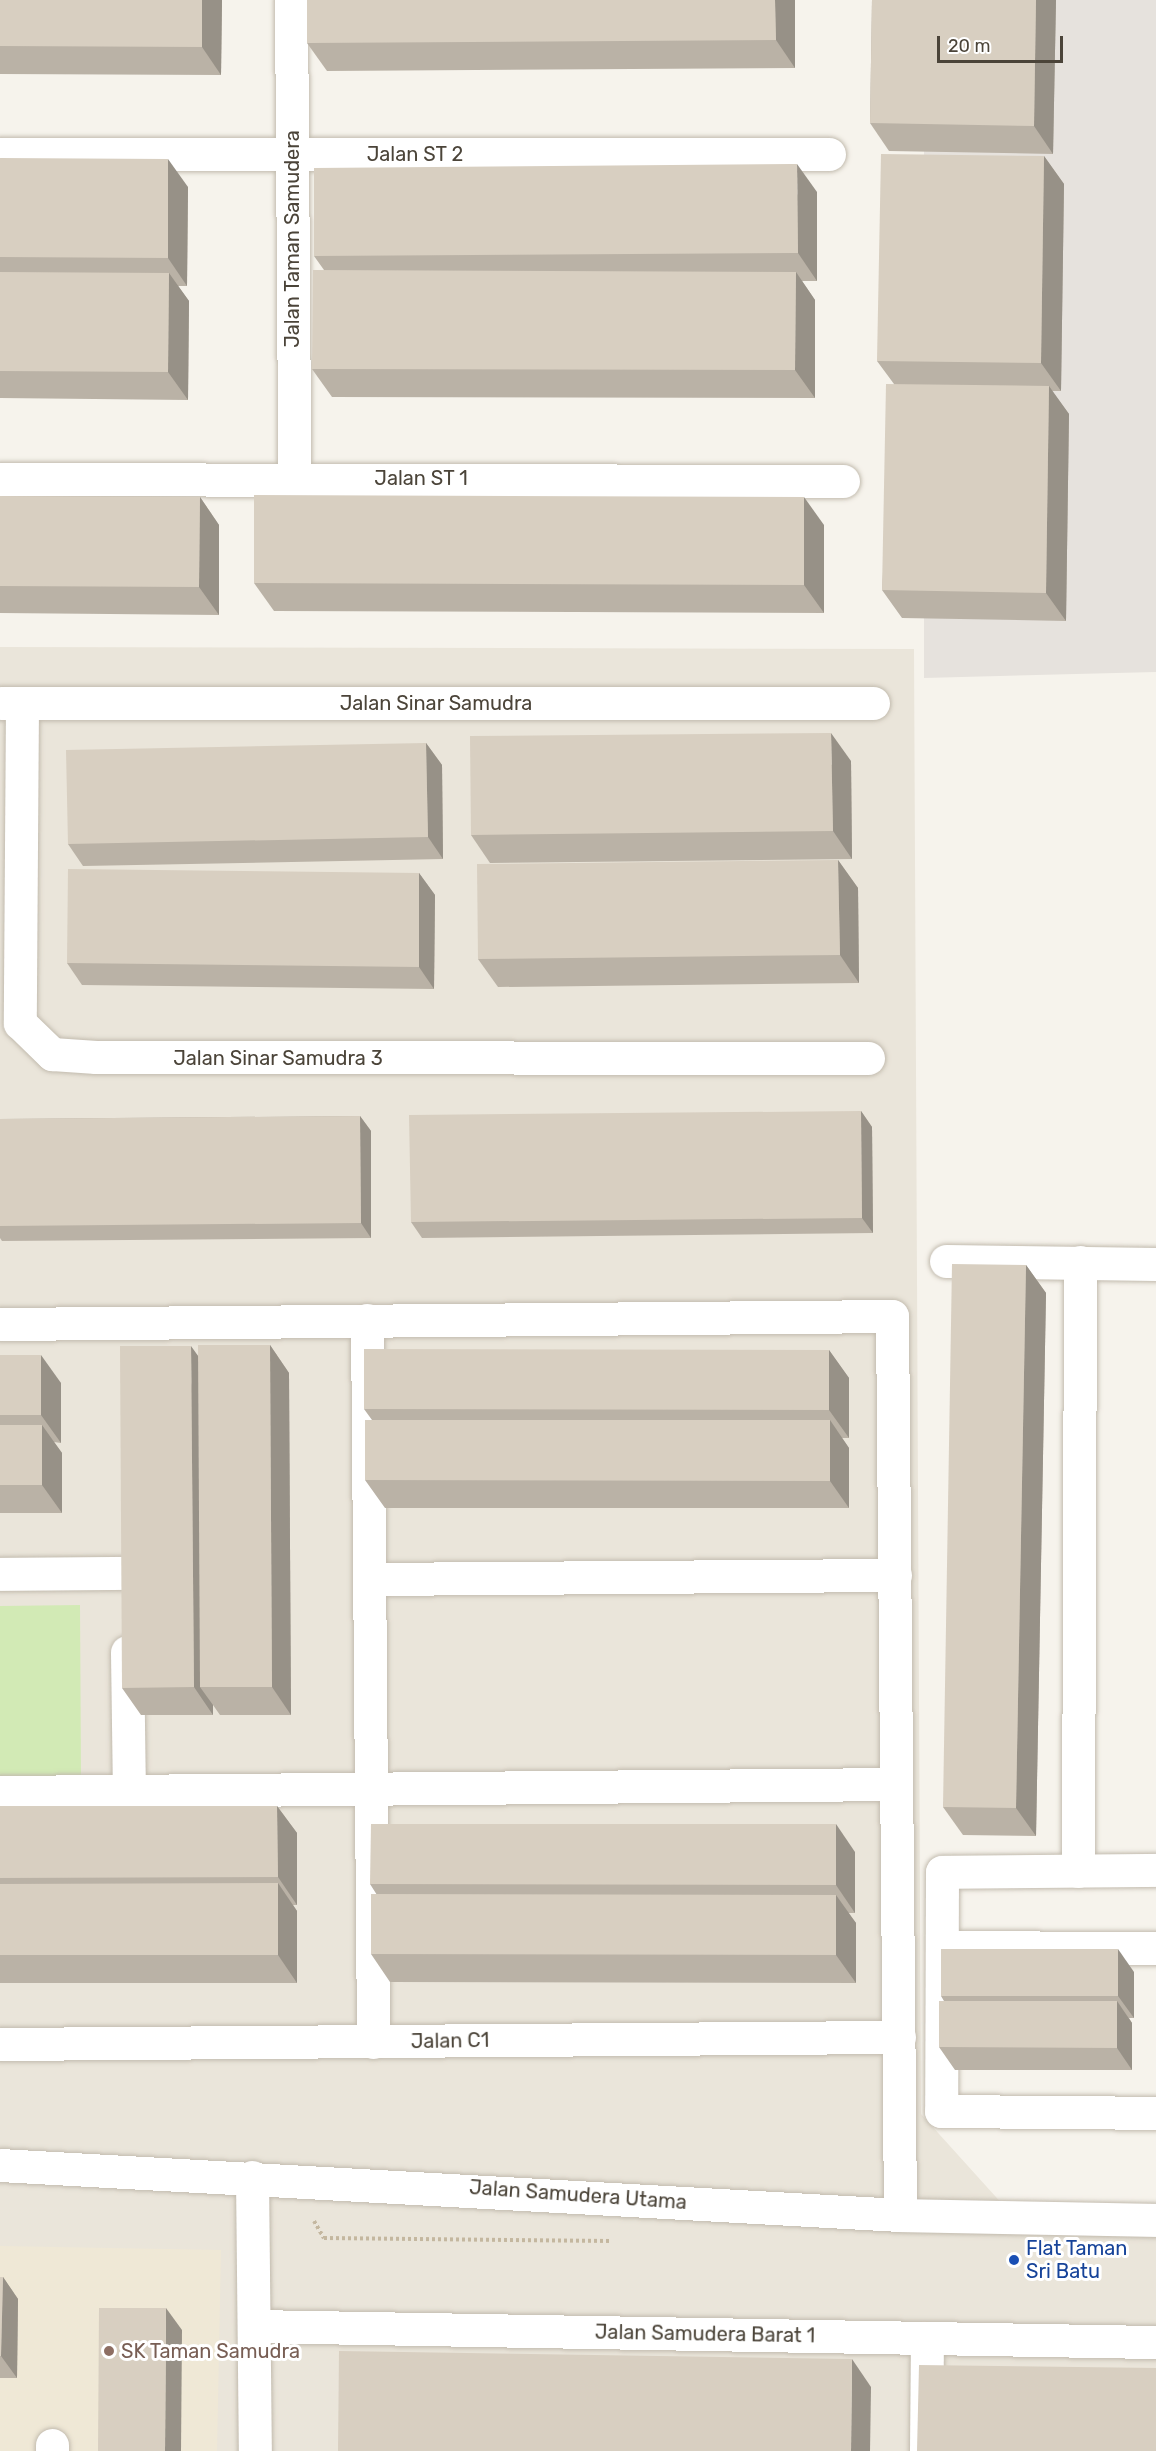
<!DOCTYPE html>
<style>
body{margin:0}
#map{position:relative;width:1156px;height:2451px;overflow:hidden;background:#f6f3ec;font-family:Rubik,sans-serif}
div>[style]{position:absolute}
.residential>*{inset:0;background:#eae5da}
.industrial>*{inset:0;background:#e6e2dd}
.education>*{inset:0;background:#efe8d6}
.green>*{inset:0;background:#d2eab5}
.path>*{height:4px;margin-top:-2px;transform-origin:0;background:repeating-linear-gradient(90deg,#c4b79f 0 3px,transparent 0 6px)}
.roads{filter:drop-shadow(0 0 2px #c2bbae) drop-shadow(0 0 2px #c2bbae)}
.minor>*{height:33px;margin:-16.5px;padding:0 16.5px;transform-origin:16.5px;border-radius:16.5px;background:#fff}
.wall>*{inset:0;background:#bab2a6}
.shaded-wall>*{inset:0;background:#979187}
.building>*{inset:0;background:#d8cfc1}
.dots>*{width:16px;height:16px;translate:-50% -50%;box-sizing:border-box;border:3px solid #fff;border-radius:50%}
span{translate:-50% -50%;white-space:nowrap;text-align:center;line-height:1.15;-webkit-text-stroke:6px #fff;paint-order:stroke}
.street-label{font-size:20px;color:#4b4439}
.transit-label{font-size:20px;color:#164399}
.left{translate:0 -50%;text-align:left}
.education-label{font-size:20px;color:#785e54}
.scale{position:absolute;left:937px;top:36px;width:126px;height:27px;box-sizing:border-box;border:3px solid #4b4439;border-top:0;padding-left:8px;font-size:18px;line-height:21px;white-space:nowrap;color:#4b4439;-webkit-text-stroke:4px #fff;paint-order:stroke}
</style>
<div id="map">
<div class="residential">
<div style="clip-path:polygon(0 647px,914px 649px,921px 2114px,1014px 2217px,1156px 2218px,1156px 2451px,0 2451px)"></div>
</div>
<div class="industrial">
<div style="clip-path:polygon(924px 0,1156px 0,1156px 672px,924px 678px)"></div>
</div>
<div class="education">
<div style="clip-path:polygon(0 2246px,221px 2250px,217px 2451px,0 2451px)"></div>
</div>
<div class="green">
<div style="clip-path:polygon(80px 1605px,81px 1776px,0 1777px,0 1606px)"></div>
</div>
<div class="path">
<div style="left:314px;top:2221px;width:20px;rotate:60deg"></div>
<div style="left:324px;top:2238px;width:288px;rotate:0.6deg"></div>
</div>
<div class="roads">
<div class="minor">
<div style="left:291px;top:0;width:477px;rotate:89.6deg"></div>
<div style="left:0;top:154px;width:829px"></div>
<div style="left:0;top:479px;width:843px;rotate:0.14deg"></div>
<div style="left:1px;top:703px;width:872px"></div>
<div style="left:22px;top:703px;width:320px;rotate:90.4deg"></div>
<div style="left:20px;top:1023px;width:45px;rotate:44.1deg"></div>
<div style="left:52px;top:1054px;width:44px;rotate:3.9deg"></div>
<div style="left:96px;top:1057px;width:772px;rotate:0.07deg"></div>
<div style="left:946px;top:1261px;width:210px;rotate:0.8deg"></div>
<div style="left:367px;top:1320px;width:722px;rotate:89.52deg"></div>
<div style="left:0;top:1324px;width:892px;rotate:-0.51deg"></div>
<div style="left:892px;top:1316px;width:899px;rotate:89.49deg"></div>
<div style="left:0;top:1574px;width:126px;rotate:-0.5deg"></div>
<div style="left:369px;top:1579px;width:526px;rotate:-0.44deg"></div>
<div style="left:127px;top:1652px;width:139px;rotate:89.2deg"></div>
<div style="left:0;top:1792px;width:896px;rotate:-0.51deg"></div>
<div style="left:1156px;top:1870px;width:214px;rotate:179.5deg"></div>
<div style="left:942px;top:1872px;width:239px;rotate:90.2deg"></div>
<div style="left:941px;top:2111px;width:215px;rotate:0.5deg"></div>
<div style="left:1078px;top:1871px;width:609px;rotate:-89.81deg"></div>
<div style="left:943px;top:1947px;width:213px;rotate:0.3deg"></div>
<div style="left:0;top:2044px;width:899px;rotate:-0.45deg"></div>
<div style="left:0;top:2165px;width:901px;rotate:3.18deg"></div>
<div style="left:900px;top:2215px;width:256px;rotate:1.1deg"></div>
<div style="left:252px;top:2177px;width:274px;rotate:89.4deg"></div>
<div style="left:254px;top:2326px;width:902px;rotate:1.02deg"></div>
<div style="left:52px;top:2451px;width:6px;rotate:-90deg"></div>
<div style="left:926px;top:2451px;width:113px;rotate:-89.5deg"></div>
</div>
</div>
<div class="wall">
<div style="clip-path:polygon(0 0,222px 0,221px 75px,0 74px)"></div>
<div style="clip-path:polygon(795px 0,795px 68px,327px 71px,307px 43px)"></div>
<div style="clip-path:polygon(872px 0,1056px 0,1053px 154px,889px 151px,870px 123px)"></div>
<div style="clip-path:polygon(1044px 156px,1064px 184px,1061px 391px,1052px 391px,1069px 414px,1066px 621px,902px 618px,882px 590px,894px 384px,877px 361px)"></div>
<div style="clip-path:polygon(0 158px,188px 187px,187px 286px,178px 286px,189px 301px,188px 400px,0 398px)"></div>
<div style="clip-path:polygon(817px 192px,817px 281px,802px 281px,815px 300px,815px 398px,332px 397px,312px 369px,324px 270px,314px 256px)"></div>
<div style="clip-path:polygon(0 496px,200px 497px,219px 525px,219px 615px,0 613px)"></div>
<div style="clip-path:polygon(824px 525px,824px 613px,274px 611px,254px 583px)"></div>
<div style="clip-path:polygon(426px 743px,442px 765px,443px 859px,83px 866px,68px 844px)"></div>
<div style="clip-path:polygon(851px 761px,852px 859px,490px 863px,471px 835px)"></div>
<div style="clip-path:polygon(838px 860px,858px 888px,859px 983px,498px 987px,478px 959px)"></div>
<div style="clip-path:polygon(419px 873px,435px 895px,434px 989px,82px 985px,67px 963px)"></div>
<div style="clip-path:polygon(861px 1111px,872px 1127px,873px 1233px,422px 1238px,411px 1222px)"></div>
<div style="clip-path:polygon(360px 1116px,371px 1131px,371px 1238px,2px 1241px,0 1238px,0 1119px)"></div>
<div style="clip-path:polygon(1026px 1265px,1046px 1293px,1036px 1836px,963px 1835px,943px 1807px)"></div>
<div style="clip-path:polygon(270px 1345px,289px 1373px,291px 1715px,220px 1715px,213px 1705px,213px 1715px,141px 1715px,122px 1688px,198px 1356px)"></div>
<div style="clip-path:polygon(829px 1350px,849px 1378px,849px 1438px,842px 1438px,849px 1448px,849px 1508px,385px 1508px,365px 1480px,372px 1420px,364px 1409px)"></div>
<div style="clip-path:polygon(0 1355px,61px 1383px,61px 1443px,54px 1442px,62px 1453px,62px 1513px,0 1513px)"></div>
<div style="clip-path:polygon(0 1806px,277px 1806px,297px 1833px,297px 1905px,293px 1905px,297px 1911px,297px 1983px,0 1983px)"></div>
<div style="clip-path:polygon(855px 1852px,855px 1913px,848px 1913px,856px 1923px,856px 1983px,390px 1982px,371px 1954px,377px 1895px,370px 1884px)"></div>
<div style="clip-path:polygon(1134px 1972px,1134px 2018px,1129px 2018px,1132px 2023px,1132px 2070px,955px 2070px,939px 2047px,944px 2001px,941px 1996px)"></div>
<div style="clip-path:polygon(0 2277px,3px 2277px,18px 2299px,17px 2378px,0 2378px)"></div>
</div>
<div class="shaded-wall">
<div style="clip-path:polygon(202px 0,222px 0,221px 75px,202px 47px)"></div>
<div style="clip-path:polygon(775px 0,795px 0,795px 68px,776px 40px)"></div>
<div style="clip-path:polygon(1036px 0,1056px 0,1053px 154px,1034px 126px)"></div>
<div style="clip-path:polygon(1044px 156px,1064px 184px,1061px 391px,1041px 363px)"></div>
<div style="clip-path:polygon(168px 159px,188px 187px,187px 286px,168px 258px)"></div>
<div style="clip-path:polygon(797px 164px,817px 192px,817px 281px,798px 253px)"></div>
<div style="clip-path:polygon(796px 272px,815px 300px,815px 398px,795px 370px)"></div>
<div style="clip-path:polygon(169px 273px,189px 301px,188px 400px,168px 372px)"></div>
<div style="clip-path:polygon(1049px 386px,1069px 414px,1066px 621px,1046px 593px)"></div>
<div style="clip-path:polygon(200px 497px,219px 525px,219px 615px,199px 587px)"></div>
<div style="clip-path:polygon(804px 497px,824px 525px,824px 613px,804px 585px)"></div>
<div style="clip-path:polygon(831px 733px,851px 761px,852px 859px,833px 831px)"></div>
<div style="clip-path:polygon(426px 743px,442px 765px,443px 859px,428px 837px)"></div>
<div style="clip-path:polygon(838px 860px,858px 888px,859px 983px,840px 955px)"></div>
<div style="clip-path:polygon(419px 873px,435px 895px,434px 989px,419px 967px)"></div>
<div style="clip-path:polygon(861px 1111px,872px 1127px,873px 1233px,862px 1218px)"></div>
<div style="clip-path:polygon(360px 1116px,371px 1131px,371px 1238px,361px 1223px)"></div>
<div style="clip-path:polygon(1026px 1265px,1046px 1293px,1036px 1836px,1016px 1808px)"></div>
<div style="clip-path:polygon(270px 1345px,289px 1373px,291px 1715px,272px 1687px)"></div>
<div style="clip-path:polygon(191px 1346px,211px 1374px,200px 1687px,213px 1705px,213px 1715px,194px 1687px)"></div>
<div style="clip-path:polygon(829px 1350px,849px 1378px,849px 1438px,829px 1410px)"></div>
<div style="clip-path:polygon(41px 1355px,61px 1383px,61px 1443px,41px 1415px)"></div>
<div style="clip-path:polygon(830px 1420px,849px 1448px,849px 1508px,830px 1481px)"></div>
<div style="clip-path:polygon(42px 1425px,62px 1453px,62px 1513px,42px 1485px)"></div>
<div style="clip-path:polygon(277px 1806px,297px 1833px,297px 1905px,278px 1877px)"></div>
<div style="clip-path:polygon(836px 1824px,855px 1852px,855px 1913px,836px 1885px)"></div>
<div style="clip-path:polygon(278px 1883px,297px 1911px,297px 1983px,278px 1955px)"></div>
<div style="clip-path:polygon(836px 1895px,856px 1923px,856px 1983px,836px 1955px)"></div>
<div style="clip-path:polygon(1118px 1949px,1134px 1972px,1134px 2018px,1118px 1996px)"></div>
<div style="clip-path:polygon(1117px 2001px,1132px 2023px,1132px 2070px,1117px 2048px)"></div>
<div style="clip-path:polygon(3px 2277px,18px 2299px,17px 2378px,1px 2356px)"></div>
<div style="clip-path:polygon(166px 2308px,182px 2330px,181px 2451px,165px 2451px)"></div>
<div style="clip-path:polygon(852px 2359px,871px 2387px,870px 2451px,851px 2451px)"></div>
</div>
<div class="building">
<div style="clip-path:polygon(0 0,202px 0,202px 47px,0 46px)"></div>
<div style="clip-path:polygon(307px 0,775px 0,776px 40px,307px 43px)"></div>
<div style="clip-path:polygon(872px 0,1036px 0,1034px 126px,870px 123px)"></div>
<div style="clip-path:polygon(881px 154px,1044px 156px,1041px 363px,877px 361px)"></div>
<div style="clip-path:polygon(0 158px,168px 159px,168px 258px,0 257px)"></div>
<div style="clip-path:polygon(797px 164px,798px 253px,314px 256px,314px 168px)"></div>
<div style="clip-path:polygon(313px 270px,796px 272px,795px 370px,312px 369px)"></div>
<div style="clip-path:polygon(0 272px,169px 273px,168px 372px,0 371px)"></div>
<div style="clip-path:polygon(886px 384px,1049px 386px,1046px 593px,882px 590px)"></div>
<div style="clip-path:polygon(254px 495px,804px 497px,804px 585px,254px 583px)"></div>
<div style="clip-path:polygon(0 496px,200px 497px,199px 587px,0 586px)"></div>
<div style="clip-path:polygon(831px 733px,833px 831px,471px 835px,470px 736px)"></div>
<div style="clip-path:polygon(426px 743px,428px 837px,68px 844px,66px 750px)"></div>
<div style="clip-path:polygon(838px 860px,840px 955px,478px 959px,477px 864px)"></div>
<div style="clip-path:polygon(68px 869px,419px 873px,419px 967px,67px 963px)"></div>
<div style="clip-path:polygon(861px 1111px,862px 1218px,411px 1222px,409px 1115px)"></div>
<div style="clip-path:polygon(360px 1116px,361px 1223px,0 1226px,0 1119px)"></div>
<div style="clip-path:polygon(952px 1264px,1026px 1265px,1016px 1808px,943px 1807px)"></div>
<div style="clip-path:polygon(198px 1345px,270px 1345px,272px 1687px,200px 1687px)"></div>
<div style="clip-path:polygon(120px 1346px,191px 1346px,194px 1687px,122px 1688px)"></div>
<div style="clip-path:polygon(364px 1349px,829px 1350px,829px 1410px,364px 1409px)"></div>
<div style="clip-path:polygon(0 1355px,41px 1355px,41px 1415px,0 1415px)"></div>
<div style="clip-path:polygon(365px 1420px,830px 1420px,830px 1481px,365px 1480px)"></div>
<div style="clip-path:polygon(0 1425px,42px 1425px,42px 1485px,0 1485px)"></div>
<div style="clip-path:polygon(0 1806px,277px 1806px,278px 1877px,0 1878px)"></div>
<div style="clip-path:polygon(371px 1824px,836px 1824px,836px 1885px,370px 1884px)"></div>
<div style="clip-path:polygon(278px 1883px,278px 1955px,0 1955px,0 1884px)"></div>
<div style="clip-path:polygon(371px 1894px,836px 1895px,836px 1955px,371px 1954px)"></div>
<div style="clip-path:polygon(941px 1949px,1118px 1949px,1118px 1996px,941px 1996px)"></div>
<div style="clip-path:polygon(939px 2001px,1117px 2001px,1117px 2048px,939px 2047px)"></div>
<div style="clip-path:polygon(0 2277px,3px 2277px,1px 2356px,0 2356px)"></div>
<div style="clip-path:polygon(99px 2308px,166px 2308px,165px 2451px,98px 2451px)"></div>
<div style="clip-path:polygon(339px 2351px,852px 2359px,851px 2451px,338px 2451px)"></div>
<div style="clip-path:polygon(919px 2365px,1156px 2368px,1156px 2451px,917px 2451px)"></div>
</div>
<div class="dots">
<div style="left:1014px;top:2260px;background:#1a4fb4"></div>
<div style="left:109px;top:2351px;background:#8d6e63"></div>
</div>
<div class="street-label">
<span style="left:415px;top:154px">Jalan ST 2</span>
<span style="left:292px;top:239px;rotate:-90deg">Jalan Taman Samudera</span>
<span style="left:421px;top:478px">Jalan ST 1</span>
<span style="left:436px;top:703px">Jalan Sinar Samudra</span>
<span style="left:278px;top:1058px">Jalan Sinar Samudra 3</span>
<span style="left:450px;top:2041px;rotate:-1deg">Jalan C1</span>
<span style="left:578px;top:2195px;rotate:4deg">Jalan Samudera Utama</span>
<span style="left:705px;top:2334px;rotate:1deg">Jalan Samudera Barat 1</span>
</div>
<div class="transit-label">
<span class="left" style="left:1026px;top:2260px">Flat Taman<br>Sri Batu</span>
</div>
<div class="education-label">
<span class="left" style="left:121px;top:2351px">SK Taman Samudra</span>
</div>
<div class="scale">20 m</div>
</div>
